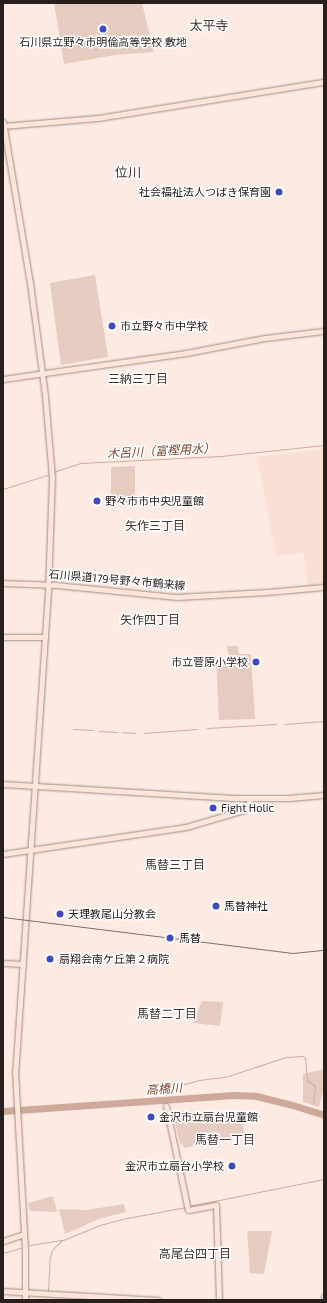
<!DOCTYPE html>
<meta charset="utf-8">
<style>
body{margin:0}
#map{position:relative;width:327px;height:1303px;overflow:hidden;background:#fdebe3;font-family:"Exo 2","Noto Sans JP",sans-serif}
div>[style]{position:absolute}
.built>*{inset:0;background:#f9dfd4}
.green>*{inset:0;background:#e6cbc0}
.stream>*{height:1px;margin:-0.5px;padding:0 0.5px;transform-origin:0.5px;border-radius:0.5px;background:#cfaa9b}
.river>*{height:7px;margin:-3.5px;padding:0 3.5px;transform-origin:3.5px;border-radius:3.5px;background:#cfaa9b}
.roads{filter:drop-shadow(0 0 1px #9d8d86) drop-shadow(0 0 1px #9d8d86)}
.secondary>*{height:5px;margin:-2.5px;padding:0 2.5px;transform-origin:2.5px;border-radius:2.5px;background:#fee4d9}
.rail>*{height:1px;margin:-0.5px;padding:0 0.5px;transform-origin:0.5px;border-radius:0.5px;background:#7c716d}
.dots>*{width:11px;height:11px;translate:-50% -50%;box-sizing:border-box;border:2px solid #fff;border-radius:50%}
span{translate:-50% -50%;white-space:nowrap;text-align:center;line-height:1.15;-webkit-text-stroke:3px #fff;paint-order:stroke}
.poi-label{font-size:11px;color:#27201e}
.right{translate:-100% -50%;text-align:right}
.left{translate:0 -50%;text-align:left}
.street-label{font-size:11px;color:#27201e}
.neighbourhood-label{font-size:12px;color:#433530}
.water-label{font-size:12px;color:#7b4831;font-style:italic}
.quarter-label{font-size:13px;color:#433530}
.frame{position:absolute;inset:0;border:4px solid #27201e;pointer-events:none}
</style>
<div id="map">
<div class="built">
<div style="clip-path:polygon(324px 449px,324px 583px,308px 586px,303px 553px,276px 556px,257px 457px)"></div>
</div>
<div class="green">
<div style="clip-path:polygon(54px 3px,142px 3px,154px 52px,115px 55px,64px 64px)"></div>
<div style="clip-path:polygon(95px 275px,108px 357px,61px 365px,50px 283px)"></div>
<div style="clip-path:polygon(135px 466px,135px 503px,111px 503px,111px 467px)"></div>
<div style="clip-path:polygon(227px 646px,238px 646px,239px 654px,251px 654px,255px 719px,219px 720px,216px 660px,229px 659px)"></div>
<div style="clip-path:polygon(202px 1001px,223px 1002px,220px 1026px,193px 1023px)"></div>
<div style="clip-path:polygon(324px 1069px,324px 1087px,319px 1107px,303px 1102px,303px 1074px)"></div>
<div style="clip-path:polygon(177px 1111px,240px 1116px,245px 1135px,185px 1148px,180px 1143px,173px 1114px)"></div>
<div style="clip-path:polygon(53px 1196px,57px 1212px,30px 1211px,28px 1203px)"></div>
<div style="clip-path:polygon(124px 1204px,126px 1212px,99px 1219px,65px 1234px,59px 1209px,87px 1210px)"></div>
<div style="clip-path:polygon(247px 1231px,272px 1231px,264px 1274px,250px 1273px)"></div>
</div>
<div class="stream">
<div style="left:53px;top:472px;width:29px;rotate:-18deg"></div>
<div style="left:81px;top:463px;width:140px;rotate:-2.9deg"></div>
<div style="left:221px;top:456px;width:104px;rotate:-6.1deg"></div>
<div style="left:3px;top:489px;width:49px;rotate:-17.7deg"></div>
<div style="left:284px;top:724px;width:40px;rotate:-4.3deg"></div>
<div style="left:207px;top:728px;width:69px;rotate:-3.3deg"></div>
<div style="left:73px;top:729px;width:20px;rotate:3deg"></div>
<div style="left:99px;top:731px;width:18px;rotate:3deg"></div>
<div style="left:122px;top:732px;width:13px;rotate:4deg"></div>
<div style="left:144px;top:733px;width:53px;rotate:-4.3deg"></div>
<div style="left:177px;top:1086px;width:23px;rotate:-15deg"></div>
<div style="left:199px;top:1080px;width:26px;rotate:-7deg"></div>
<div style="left:225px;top:1077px;width:64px;rotate:-18.2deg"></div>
<div style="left:286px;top:1057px;width:17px;rotate:-3deg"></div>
<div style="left:303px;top:1056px;width:3px;rotate:45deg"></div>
<div style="left:305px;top:1058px;width:22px;rotate:85deg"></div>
<div style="left:307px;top:1080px;width:10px;rotate:37deg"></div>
<div style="left:315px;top:1086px;width:18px;rotate:96deg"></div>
<div style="left:189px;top:1206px;width:138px;rotate:-11.3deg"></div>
<div style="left:30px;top:1245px;width:33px;rotate:-9deg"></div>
<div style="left:63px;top:1240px;width:40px;rotate:-22deg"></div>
<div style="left:100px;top:1225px;width:23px;rotate:-15deg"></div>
<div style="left:122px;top:1219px;width:65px;rotate:-10.6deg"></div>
<div style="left:3px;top:1253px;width:18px;rotate:-16deg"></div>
<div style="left:48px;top:1291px;width:34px;rotate:-87deg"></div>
<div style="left:50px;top:1257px;width:7px;rotate:-74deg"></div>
<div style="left:52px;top:1250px;width:13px;rotate:-45deg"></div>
</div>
<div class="river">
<div style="left:3px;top:1111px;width:231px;rotate:-4deg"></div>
<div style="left:233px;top:1095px;width:23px;rotate:2deg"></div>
<div style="left:256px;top:1096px;width:34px;rotate:14deg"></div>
<div style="left:289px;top:1104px;width:37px;rotate:17deg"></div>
</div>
<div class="roads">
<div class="secondary">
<div style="left:3px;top:122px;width:163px;rotate:80.5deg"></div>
<div style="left:30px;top:283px;width:114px;rotate:82.4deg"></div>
<div style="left:45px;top:396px;width:81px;rotate:85.1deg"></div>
<div style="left:52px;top:477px;width:115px;rotate:92deg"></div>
<div style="left:48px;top:592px;width:480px;rotate:93.9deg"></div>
<div style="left:15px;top:1071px;width:177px;rotate:86.8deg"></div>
<div style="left:25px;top:1248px;width:52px;rotate:90deg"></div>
<div style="left:3px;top:126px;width:95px;rotate:-4.8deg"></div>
<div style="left:98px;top:118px;width:229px;rotate:-9.1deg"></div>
<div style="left:3px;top:379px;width:185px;rotate:-8.1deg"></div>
<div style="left:186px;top:353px;width:80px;rotate:-10.8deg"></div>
<div style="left:265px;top:338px;width:59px;rotate:-6.8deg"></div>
<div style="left:3px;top:583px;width:53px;rotate:2.2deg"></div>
<div style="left:56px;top:585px;width:122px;rotate:5.7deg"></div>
<div style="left:177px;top:597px;width:90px;rotate:-3.2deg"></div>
<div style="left:267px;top:592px;width:57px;rotate:-5deg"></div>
<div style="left:3px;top:637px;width:42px"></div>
<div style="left:3px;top:784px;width:231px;rotate:3.5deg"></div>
<div style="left:234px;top:798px;width:55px"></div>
<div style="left:289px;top:798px;width:35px;rotate:-5deg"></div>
<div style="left:3px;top:854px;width:185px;rotate:-8.4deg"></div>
<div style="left:186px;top:827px;width:60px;rotate:-16.3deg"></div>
<div style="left:244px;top:810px;width:13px;rotate:-58deg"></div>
<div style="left:3px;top:963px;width:20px;rotate:3deg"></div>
<div style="left:166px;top:1106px;width:106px;rotate:78.1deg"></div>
<div style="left:188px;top:1210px;width:28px;rotate:-10deg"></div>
<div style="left:216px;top:1205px;width:95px;rotate:88.2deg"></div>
<div style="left:3px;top:1241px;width:22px;rotate:-18deg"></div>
<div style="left:3px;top:1291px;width:155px;rotate:3.3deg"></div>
<div style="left:324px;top:1300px;width:4px;rotate:-90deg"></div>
</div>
</div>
<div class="rail">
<div style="left:3px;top:917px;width:292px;rotate:7.1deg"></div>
<div style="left:293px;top:953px;width:31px;rotate:-6deg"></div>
</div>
<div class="dots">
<div style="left:103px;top:29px;background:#3e4bbe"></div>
<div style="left:279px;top:192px;background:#3e4bbe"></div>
<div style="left:112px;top:326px;background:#3e4bbe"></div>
<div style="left:97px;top:501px;background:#3e4bbe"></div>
<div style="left:256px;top:662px;background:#3e4bbe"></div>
<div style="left:213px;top:808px;background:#3e4bbe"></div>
<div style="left:216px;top:906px;background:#3e4bbe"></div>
<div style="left:60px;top:914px;background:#3e4bbe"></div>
<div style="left:170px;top:938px;background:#3e4bbe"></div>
<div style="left:50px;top:959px;background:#3e4bbe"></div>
<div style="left:151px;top:1117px;background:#3e4bbe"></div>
<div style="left:232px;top:1166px;background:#3e4bbe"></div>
</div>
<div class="poi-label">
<span style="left:103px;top:42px">石川県立野々市明倫高等学校 敷地</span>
<span class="right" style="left:271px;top:192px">社会福祉法人つばき保育園</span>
<span class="left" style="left:120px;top:326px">市立野々市中学校</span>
<span class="left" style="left:105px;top:501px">野々市市中央児童館</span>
<span class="right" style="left:248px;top:662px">市立菅原小学校</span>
<span class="left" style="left:221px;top:808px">Fight Holic</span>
<span class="left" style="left:224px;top:906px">馬替神社</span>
<span class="left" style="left:68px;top:914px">天理教尾山分教会</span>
<span class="left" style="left:179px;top:938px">馬替</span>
<span class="left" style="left:59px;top:959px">扇翔会南ケ丘第２病院</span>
<span class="left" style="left:159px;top:1117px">金沢市立扇台児童館</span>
<span class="right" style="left:224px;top:1166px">金沢市立扇台小学校</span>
</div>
<div class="street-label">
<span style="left:117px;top:580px;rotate:5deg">石川県道179号野々市鶴来線</span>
</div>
<div class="neighbourhood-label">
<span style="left:138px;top:379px">三納三丁目</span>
<span style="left:155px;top:526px">矢作三丁目</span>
<span style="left:150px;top:620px">矢作四丁目</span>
<span style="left:175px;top:865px">馬替三丁目</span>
<span style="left:167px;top:1014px">馬替二丁目</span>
<span style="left:225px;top:1140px">馬替一丁目</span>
<span style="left:195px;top:1254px">高尾台四丁目</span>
</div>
<div class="water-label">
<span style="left:161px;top:451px;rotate:-3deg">木呂川（富樫用水）</span>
<span style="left:164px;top:1089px;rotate:-4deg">高橋川</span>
</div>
<div class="quarter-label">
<span style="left:209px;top:25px">太平寺</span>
<span style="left:128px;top:172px">位川</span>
</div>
<div class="frame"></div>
</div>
